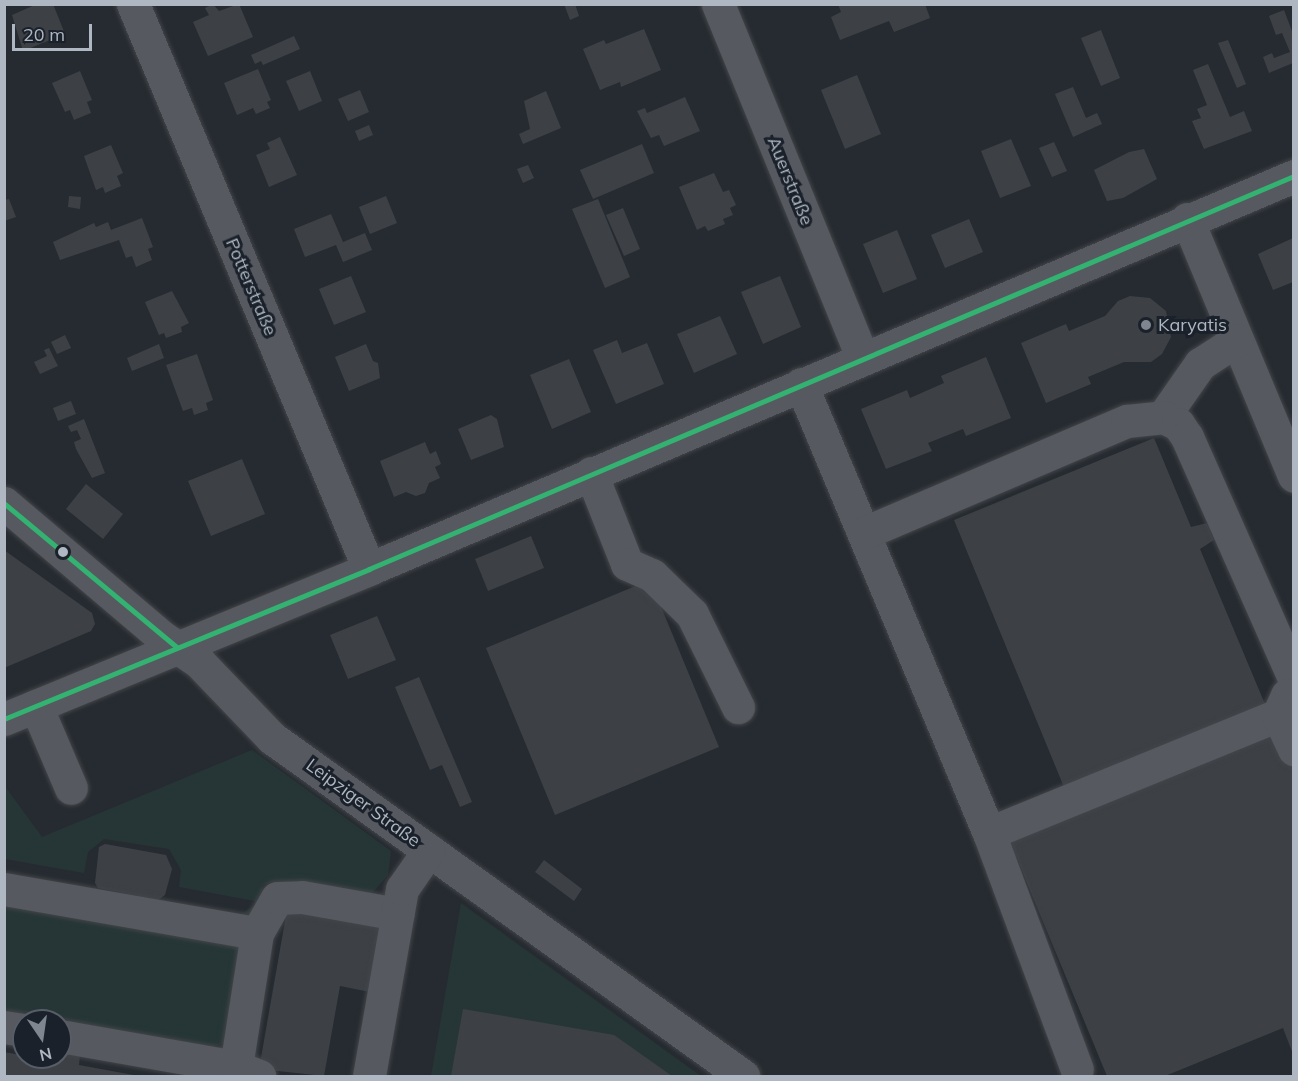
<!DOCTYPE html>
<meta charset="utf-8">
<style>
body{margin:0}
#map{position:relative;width:1298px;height:1081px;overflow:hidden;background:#262b31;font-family:Mulish,sans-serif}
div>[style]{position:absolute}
.green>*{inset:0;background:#263637}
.building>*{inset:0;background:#3d4146}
.roads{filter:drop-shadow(0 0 2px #424549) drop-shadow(0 0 2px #424549)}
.minor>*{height:33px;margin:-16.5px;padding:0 16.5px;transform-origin:16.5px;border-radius:16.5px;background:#56595f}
.bus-1>*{height:4.5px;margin:-2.25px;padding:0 2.25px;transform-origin:2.25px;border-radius:2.25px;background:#33b271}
.dots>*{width:16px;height:16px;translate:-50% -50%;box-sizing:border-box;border:3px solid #1a212a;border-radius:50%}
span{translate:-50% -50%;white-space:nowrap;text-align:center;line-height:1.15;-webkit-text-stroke:6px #1a212a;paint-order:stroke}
.street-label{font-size:18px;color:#afb7c2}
.poi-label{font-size:18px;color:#afb7c2}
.left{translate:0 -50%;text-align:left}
.frame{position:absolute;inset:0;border:6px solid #afb7c2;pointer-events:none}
.north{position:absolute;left:12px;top:1009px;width:60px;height:60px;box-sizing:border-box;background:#1a212a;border:2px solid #565d67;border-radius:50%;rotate:167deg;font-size:16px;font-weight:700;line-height:24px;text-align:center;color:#afb7c2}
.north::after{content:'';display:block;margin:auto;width:21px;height:27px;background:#7f868f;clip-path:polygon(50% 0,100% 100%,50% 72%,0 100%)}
.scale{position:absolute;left:12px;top:24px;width:80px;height:27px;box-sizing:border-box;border:3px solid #afb7c2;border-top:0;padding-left:8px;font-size:18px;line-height:21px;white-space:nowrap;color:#afb7c2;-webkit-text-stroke:4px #1a212a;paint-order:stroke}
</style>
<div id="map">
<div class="green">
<div style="clip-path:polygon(252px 750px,391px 851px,388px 875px,375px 890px,371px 894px,272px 882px,263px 885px,259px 905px,248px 916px,236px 917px,255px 905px,255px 901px,179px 887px,181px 870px,169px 849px,104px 839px,88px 852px,84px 873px,5px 859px,4px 785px,42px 837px)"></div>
<div style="clip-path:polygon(4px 902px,239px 946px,226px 1042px,206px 1050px,60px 1021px,5px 1014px)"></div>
<div style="clip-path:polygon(461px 903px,701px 1076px,431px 1076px)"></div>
</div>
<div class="building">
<div style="clip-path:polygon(37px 4px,53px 4px,65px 34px,23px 51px,12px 15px)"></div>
<div style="clip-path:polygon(213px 4px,219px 11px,239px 4px,253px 37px,208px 56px,193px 22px,209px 15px,205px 8px)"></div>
<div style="clip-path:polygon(564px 4px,575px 4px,579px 16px,570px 20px)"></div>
<div style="clip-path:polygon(838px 4px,925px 4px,930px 18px,894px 32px,889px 21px,840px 40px,831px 17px,841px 12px)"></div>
<div style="clip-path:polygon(1284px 10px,1293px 34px,1293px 63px,1269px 73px,1263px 57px,1272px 53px,1274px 58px,1290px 52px,1282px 33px,1276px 35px,1269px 16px)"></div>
<div style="clip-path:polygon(644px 29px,661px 70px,621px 87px,620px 82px,600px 90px,583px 49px,604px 40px,606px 44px)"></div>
<div style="clip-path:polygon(1101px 30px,1120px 78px,1101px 86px,1081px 38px)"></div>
<div style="clip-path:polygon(294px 36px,300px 49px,263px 65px,261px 61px,255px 64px,251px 55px)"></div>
<div style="clip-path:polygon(1228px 40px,1246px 84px,1237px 88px,1218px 43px)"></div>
<div style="clip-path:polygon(1208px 64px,1230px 117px,1244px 111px,1252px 131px,1204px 149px,1192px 121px,1201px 118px,1197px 109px,1207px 105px,1193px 70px)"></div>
<div style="clip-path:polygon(258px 69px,271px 100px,267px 102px,270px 108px,256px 114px,253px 108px,237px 115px,224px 83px)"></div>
<div style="clip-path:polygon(80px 71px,92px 100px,87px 102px,91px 113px,74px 120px,70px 110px,65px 112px,52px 83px)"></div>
<div style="clip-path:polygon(310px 71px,322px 101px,299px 111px,286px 81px)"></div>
<div style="clip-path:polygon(857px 75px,881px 134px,845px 149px,821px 90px)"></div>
<div style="clip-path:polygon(1073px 87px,1086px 118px,1097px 113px,1102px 124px,1073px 137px,1055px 94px)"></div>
<div style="clip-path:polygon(360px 90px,369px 112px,348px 121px,338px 99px)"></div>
<div style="clip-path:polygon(546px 91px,561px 128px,523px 144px,519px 134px,530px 129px,524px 101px)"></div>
<div style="clip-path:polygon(685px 97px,700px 131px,664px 146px,659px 135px,651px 138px,637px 111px,645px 108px,647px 113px)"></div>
<div style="clip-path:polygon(369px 125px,373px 135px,359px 141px,355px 131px)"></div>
<div style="clip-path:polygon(280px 137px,297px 175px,269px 187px,256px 155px,270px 149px,267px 143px)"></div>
<div style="clip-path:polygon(1011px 139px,1031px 186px,1000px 198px,981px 151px)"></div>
<div style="clip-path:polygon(1054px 142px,1067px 171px,1052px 177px,1039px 148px)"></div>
<div style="clip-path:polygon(642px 144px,654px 173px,593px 199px,580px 170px)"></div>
<div style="clip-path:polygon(111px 145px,123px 173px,117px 176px,121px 186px,105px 193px,103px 187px,96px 190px,84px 156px)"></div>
<div style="clip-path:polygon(1144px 149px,1157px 179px,1123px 198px,1107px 201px,1094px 170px,1129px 152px)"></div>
<div style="clip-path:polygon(528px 165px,534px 178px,523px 183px,517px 169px)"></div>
<div style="clip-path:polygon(714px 173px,723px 192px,729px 190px,736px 205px,730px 208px,733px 215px,723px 219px,725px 224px,708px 231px,705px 226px,697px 230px,679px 187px)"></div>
<div style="clip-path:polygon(69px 196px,81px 197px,80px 209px,68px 207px)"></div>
<div style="clip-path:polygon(386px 196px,397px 223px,370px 234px,359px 207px)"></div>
<div style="clip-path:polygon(9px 199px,16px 217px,4px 221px,4px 200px)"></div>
<div style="clip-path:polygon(598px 199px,630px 277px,605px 288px,572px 209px)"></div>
<div style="clip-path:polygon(623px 208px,640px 249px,624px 256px,606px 215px)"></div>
<div style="clip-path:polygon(331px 214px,343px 242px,365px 233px,372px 250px,343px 262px,336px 245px,305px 257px,294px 229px)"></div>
<div style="clip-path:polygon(142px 218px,153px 247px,148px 249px,152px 260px,136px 267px,132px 256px,126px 258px,119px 240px,60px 260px,53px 242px,94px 223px,96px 227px,108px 222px,111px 230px)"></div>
<div style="clip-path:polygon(969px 219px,983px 252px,945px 268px,931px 235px)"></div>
<div style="clip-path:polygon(897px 230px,917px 279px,883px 293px,863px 244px)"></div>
<div style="clip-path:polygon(1293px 238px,1293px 282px,1273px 290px,1258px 254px)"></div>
<div style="clip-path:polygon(351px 276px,366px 312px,334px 325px,319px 289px)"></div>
<div style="clip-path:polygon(780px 276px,801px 327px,763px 344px,741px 292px)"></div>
<div style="clip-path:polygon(172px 291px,189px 323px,181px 327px,182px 332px,166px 338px,164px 333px,159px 335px,145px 302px)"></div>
<div style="clip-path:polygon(1130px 296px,1150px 298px,1166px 311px,1171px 337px,1162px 354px,1151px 362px,1124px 362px,1088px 377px,1091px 384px,1046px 403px,1021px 343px,1066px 324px,1069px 331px,1105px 316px,1118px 301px)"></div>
<div style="clip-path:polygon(720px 316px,737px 354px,694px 373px,677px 334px)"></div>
<div style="clip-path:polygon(65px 335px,71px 348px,57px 354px,51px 342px)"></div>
<div style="clip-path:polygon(617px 340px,622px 353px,647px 343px,664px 384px,616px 404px,593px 350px)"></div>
<div style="clip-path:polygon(159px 344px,164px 358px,132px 371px,127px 358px)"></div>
<div style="clip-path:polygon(366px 344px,373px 361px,378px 363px,380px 378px,349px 391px,335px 357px)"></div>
<div style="clip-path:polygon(49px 348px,58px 366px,40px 374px,34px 362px,47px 356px,44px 350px)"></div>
<div style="clip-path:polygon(197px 354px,213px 400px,206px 403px,208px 410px,194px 415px,192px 408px,183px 411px,166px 365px)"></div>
<div style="clip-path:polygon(986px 357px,1011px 418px,966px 436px,963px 429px,928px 443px,932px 451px,886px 469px,861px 409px,907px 390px,910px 398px,944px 383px,941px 376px)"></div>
<div style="clip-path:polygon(569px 359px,591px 412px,552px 429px,530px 375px)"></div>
<div style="clip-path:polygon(71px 401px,76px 414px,58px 421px,53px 408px)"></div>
<div style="clip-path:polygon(491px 415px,497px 419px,504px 447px,471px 460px,458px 429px)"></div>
<div style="clip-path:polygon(84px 419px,105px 473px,92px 478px,76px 449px,74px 442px,81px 439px,77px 430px,71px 432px,68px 426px)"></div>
<div style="clip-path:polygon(1154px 438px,1191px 527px,1207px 523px,1214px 540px,1200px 549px,1267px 709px,1066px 792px,954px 520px)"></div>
<div style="clip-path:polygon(425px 442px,430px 454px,436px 451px,441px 464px,435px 467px,440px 478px,429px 483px,425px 493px,416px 496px,406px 492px,394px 497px,380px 461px)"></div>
<div style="clip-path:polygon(242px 459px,265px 514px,211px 536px,188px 481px)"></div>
<div style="clip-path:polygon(86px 484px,123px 514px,103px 539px,66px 509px)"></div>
<div style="clip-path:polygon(531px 536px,544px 568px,488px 591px,475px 559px)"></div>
<div style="clip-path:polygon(4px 550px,92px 613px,95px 624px,91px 631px,4px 668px)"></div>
<div style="clip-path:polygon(650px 580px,719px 747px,555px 815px,486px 648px)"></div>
<div style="clip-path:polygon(377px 616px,396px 660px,348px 679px,330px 635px)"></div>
<div style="clip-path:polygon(419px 677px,472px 802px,460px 807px,442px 765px,430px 770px,395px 687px)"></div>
<div style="clip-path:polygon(1277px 731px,1293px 770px,1293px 1054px,1283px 1028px,1165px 1076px,1107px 1076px,1010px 842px)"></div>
<div style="clip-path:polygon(105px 844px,166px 855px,172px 869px,165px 895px,158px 900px,98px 888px,95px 883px,99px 847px)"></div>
<div style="clip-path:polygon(544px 860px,582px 889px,574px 901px,535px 872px)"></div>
<div style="clip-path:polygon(288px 904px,383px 920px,370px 992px,340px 986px,324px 1076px,259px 1069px)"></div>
<div style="clip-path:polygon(463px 1009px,614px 1035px,672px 1076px,451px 1076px)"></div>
<div style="clip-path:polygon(60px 1051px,80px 1055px,79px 1065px,139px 1076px,4px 1076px,4px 1052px,50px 1060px,60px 1057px)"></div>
</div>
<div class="roads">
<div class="minor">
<div style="left:133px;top:4px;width:612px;rotate:67.33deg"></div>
<div style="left:718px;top:4px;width:381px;rotate:67.8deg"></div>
<div style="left:1187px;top:219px;width:278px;rotate:67.4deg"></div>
<div style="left:801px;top:384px;width:487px;rotate:67.3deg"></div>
<div style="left:989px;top:833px;width:312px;rotate:-22.2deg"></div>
<div style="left:1163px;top:417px;width:65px;rotate:-55.1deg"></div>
<div style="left:1200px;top:364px;width:44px;rotate:-33deg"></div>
<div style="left:591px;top:473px;width:98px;rotate:68.4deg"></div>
<div style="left:627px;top:564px;width:27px;rotate:24deg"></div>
<div style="left:652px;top:575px;width:56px;rotate:44.3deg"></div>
<div style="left:692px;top:614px;width:104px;rotate:63.7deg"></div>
<div style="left:4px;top:503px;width:207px;rotate:40.3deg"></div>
<div style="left:162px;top:637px;width:45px;rotate:34deg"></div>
<div style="left:199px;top:662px;width:105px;rotate:46.2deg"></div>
<div style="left:272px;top:738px;width:580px;rotate:35.66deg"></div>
<div style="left:864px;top:533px;width:286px;rotate:-23.1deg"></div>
<div style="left:1127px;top:421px;width:36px;rotate:-6deg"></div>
<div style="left:1163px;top:417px;width:17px;rotate:25deg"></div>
<div style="left:1178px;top:424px;width:16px;rotate:55deg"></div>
<div style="left:1187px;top:437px;width:264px;rotate:66.1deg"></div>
<div style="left:1287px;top:695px;width:22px;rotate:114deg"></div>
<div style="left:1278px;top:715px;width:38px;rotate:65deg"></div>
<div style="left:36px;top:706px;width:89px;rotate:66.9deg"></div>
<div style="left:4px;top:719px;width:395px;rotate:-22.3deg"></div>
<div style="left:369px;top:569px;width:1005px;rotate:-23.02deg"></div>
<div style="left:989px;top:833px;width:252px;rotate:69.6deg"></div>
<div style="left:4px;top:889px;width:257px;rotate:9.9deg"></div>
<div style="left:257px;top:933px;width:40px;rotate:-60.3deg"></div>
<div style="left:277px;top:898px;width:25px;rotate:-2deg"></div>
<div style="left:302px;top:897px;width:97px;rotate:10.1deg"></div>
<div style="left:4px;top:1027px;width:20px;rotate:9deg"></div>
<div style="left:60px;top:1036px;width:179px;rotate:10deg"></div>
<div style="left:236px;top:1067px;width:25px;rotate:21deg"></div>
<div style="left:236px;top:1067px;width:136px;rotate:-81.1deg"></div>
<div style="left:369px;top:1076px;width:190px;rotate:-80deg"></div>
<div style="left:402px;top:889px;width:47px;rotate:-55.3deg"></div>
</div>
</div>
<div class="bus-1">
<div style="left:4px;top:503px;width:225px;rotate:39.8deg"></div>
<div style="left:4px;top:719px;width:395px;rotate:-22.3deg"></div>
<div style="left:369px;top:569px;width:1005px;rotate:-23.02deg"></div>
</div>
<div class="dots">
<div style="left:1146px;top:325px;background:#7f868f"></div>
<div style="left:63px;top:552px;background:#afb7c2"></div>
</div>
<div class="street-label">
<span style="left:790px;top:181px;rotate:68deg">Auerstraße</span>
<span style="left:251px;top:287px;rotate:67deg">Potterstraße</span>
<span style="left:363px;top:803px;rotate:36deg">Leipziger Straße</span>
</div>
<div class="poi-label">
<span class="left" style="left:1158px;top:325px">Karyatis</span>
</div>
<div class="frame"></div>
<div class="north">N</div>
<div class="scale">20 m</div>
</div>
